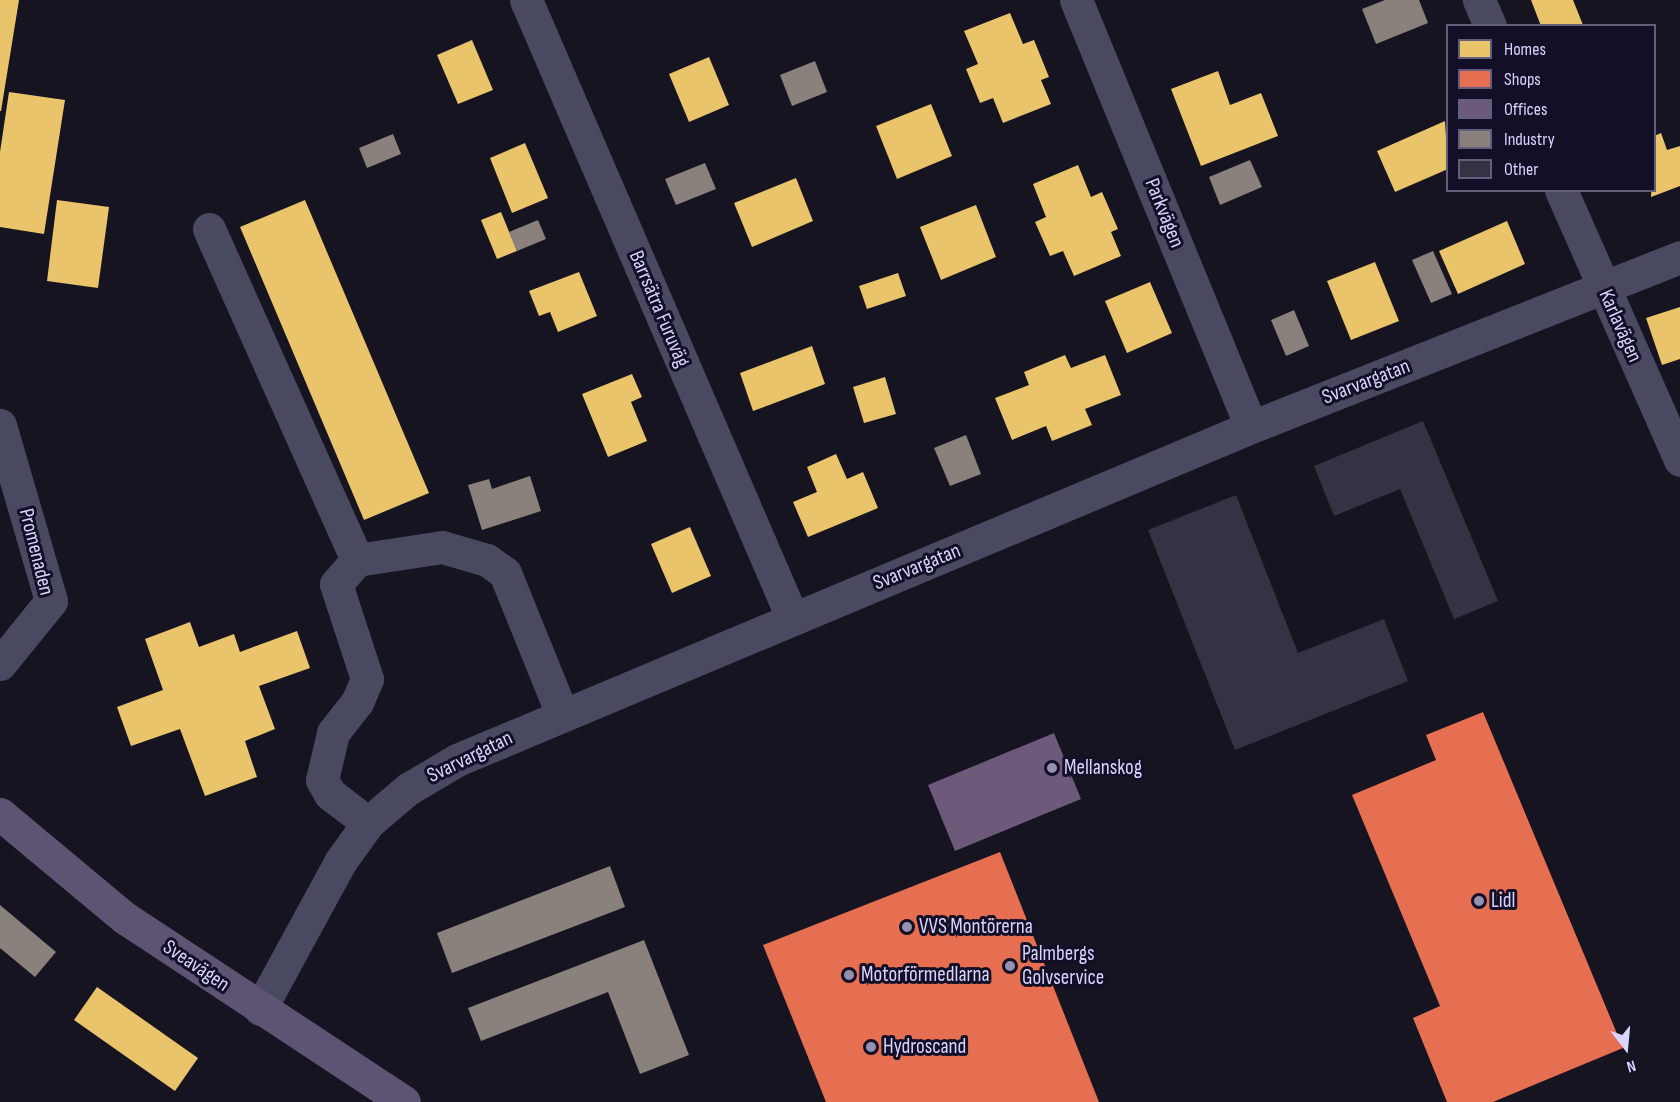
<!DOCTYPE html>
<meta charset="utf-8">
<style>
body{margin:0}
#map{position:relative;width:1680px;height:1102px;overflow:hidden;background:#161421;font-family:"Sofia Sans Condensed",sans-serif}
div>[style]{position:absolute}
.homes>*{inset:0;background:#e9c46a}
.shops>*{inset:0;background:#e76f51}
.offices>*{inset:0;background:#6d597a}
.industry>*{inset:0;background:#8a817c}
.building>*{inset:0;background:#343243}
.minor>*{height:33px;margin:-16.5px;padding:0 16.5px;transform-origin:16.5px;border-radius:16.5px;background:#4a4962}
.major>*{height:33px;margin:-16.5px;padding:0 16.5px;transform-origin:16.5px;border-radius:16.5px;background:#5e5373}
.dots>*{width:16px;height:16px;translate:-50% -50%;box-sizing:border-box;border:3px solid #130f26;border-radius:50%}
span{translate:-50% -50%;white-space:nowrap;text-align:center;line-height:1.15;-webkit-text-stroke:6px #130f26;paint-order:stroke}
.street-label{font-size:21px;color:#d9d4ff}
.poi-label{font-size:21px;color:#d9d4ff}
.left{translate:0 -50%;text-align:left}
.legend{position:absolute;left:1446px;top:24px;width:210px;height:168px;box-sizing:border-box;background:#130f26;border:2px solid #625e7d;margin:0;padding:8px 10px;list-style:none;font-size:18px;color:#d9d4ff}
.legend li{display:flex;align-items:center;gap:12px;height:30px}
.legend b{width:30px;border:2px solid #625e7d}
.north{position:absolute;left:1596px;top:1018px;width:60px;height:60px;-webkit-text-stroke:4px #130f26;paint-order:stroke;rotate:164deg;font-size:16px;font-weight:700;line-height:24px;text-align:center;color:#d9d4ff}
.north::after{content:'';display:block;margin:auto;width:21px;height:27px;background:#d9d4ff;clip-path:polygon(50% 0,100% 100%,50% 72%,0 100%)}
</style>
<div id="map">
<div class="homes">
<div style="clip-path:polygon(0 0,19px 0,1px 111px,0 111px)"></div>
<div style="clip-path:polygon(1531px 0,1573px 0,1583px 25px,1541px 26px)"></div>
<div style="clip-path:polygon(1010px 13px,1023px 44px,1034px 40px,1049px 77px,1041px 80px,1051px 104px,1003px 123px,993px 98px,980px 103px,966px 69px,978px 64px,964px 31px)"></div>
<div style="clip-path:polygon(472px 40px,493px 90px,458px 104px,437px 55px)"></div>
<div style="clip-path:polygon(709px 57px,729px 105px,689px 122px,669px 74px)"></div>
<div style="clip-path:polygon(1218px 71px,1230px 105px,1261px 93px,1278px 136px,1201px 166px,1171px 89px)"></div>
<div style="clip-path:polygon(9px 92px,65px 100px,44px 234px,0 227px,0 152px)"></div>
<div style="clip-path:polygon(931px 104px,952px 156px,897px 179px,876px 126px)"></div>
<div style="clip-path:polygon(1445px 121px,1448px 169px,1395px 192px,1377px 151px)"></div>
<div style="clip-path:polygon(1661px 133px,1667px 150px,1680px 146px,1680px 186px,1651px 197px,1654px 136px)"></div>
<div style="clip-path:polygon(525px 143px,548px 198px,512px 213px,490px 158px)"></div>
<div style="clip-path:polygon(1078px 165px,1091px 197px,1102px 192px,1118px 229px,1111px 232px,1121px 256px,1074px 276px,1063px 251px,1050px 256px,1035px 222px,1046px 217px,1033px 184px)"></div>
<div style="clip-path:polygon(796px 178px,813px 221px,752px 247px,734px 203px)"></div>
<div style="clip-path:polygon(57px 200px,109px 207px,98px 288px,47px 281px)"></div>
<div style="clip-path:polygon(305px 200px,429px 493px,364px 520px,240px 227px)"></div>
<div style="clip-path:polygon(976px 205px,996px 257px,941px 280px,920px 227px)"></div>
<div style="clip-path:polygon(501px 212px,517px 251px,497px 259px,481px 220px)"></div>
<div style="clip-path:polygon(1507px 221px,1525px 264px,1458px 294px,1439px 251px)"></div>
<div style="clip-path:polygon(1375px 262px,1399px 321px,1351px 340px,1327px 281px)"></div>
<div style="clip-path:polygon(579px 272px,597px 316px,558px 332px,550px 312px,539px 316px,529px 291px)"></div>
<div style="clip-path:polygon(898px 273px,906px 296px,867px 309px,859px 286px)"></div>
<div style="clip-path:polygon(1150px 282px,1172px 333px,1127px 353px,1105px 301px)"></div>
<div style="clip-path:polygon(1680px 307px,1680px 359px,1662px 365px,1646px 318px)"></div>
<div style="clip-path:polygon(812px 346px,825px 384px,753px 411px,740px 373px)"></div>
<div style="clip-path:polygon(1065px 355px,1071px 368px,1105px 355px,1121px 395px,1085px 409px,1092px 425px,1052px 441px,1046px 426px,1012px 440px,995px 398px,1029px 385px,1024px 372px)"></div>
<div style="clip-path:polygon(632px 374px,642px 397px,631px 402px,647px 441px,608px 457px,582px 394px)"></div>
<div style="clip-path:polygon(885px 377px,896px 414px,864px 423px,853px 387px)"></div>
<div style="clip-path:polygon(836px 454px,847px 479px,863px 472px,878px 508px,808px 537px,793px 502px,817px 492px,807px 467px)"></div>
<div style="clip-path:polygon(690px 527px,711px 576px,672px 593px,651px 544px)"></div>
<div style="clip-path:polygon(190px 622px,199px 647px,234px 634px,240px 652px,297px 631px,310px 668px,259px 686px,275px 729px,245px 741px,257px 777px,205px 796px,180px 729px,131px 746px,117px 707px,163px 690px,145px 639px)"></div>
<div style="clip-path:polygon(97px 987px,198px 1058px,175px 1091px,74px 1020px)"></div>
</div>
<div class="shops">
<div style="clip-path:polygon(1483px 712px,1623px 1048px,1493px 1102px,1447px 1102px,1413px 1018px,1440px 1006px,1352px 795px,1436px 760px,1426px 735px)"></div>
<div style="clip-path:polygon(1000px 852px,1099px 1102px,826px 1102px,763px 945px)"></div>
</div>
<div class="offices">
<div style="clip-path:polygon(1054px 733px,1081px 799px,955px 851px,928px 785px)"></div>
</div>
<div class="industry">
<div style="clip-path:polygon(1385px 0,1419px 0,1428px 23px,1376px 44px,1362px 9px)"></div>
<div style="clip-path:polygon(815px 61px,827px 92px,792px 106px,780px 75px)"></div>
<div style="clip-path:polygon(393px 134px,401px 154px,367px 168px,359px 148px)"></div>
<div style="clip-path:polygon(1250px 160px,1262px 187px,1220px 205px,1209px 177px)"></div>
<div style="clip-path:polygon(705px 163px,716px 189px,676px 205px,665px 179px)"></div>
<div style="clip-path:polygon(538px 220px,546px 239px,517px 251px,509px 232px)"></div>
<div style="clip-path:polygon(1433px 251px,1452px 294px,1431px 303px,1412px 260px)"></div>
<div style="clip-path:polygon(1294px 310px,1309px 346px,1286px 356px,1271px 320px)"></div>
<div style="clip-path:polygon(966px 435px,981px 474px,950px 486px,934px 448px)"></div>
<div style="clip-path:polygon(530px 476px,541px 511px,482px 530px,468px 485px,489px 479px,492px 489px)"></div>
<div style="clip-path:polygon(610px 866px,625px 907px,452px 973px,437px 933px)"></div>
<div style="clip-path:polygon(0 905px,56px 952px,35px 977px,0 948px)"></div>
<div style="clip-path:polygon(644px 940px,689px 1055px,640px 1074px,608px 992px,481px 1041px,468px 1008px)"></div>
</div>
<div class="building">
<div style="clip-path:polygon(1423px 421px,1498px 601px,1454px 619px,1400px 489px,1334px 516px,1314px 466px)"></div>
<div style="clip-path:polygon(1236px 495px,1298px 653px,1384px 619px,1408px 681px,1235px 750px,1148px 530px)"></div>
</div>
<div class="minor">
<div style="left:526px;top:0;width:672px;rotate:66.68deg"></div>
<div style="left:1076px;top:0;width:461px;rotate:67.7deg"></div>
<div style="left:1479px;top:0;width:28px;rotate:67deg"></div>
<div style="left:1561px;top:190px;width:295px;rotate:66.2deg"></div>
<div style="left:209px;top:229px;width:363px;rotate:65.9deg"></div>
<div style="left:357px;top:560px;width:32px;rotate:131deg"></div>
<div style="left:336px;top:584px;width:100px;rotate:71.9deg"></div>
<div style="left:367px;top:679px;width:25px;rotate:113deg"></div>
<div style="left:357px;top:702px;width:39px;rotate:128deg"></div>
<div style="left:333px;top:733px;width:48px;rotate:103.2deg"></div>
<div style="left:322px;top:780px;width:16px;rotate:60deg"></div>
<div style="left:330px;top:794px;width:48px;rotate:37.3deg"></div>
<div style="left:0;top:425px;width:183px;rotate:73.8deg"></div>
<div style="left:51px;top:601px;width:81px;rotate:129deg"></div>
<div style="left:357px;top:560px;width:86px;rotate:-8.7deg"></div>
<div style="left:442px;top:547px;width:47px;rotate:16.1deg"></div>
<div style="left:487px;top:560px;width:22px;rotate:36deg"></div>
<div style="left:505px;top:573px;width:152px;rotate:68deg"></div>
<div style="left:260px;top:1009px;width:167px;rotate:-61.4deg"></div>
<div style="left:340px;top:862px;width:48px;rotate:-54.3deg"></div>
<div style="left:368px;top:823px;width:52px;rotate:-40.4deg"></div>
<div style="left:408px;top:789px;width:57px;rotate:-30.6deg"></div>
<div style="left:457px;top:760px;width:861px;rotate:-22.75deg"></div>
<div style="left:1251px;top:427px;width:461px;rotate:-21.6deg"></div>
</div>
<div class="major">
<div style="left:0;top:814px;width:163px;rotate:39.8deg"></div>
<div style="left:125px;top:918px;width:334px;rotate:33.4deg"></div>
</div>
<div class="dots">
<div style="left:1052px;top:768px;background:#9591b1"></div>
<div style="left:1479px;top:901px;background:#9591b1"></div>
<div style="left:907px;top:927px;background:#9591b1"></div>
<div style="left:1010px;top:966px;background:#9591b1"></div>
<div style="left:849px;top:975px;background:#9591b1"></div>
<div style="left:871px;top:1047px;background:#9591b1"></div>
</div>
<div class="street-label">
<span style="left:1164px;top:213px;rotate:68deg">Parkvägen</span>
<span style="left:659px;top:309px;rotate:67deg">Barrsätra Furuväg</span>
<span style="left:1620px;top:326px;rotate:66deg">Karlavägen</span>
<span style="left:1366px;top:382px;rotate:-21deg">Svarvargatan</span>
<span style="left:36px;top:552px;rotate:76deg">Promenaden</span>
<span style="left:917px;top:567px;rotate:-22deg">Svarvargatan</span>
<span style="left:470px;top:757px;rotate:-26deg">Svarvargatan</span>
<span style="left:196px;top:966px;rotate:34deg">Sveavägen</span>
</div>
<div class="poi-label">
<span class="left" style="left:1064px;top:768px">Mellanskog</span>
<span class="left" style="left:1491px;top:901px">Lidl</span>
<span class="left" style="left:919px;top:927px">VVS Montörerna</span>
<span class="left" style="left:1022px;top:966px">Palmbergs<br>Golvservice</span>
<span class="left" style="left:861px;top:975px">Motorförmedlarna</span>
<span class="left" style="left:883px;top:1047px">Hydroscand</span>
</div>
<ul class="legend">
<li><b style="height:16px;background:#e9c46a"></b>Homes</li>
<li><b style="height:16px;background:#e76f51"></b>Shops</li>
<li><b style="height:16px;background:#6d597a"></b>Offices</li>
<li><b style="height:16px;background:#8a817c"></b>Industry</li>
<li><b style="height:16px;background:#343243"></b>Other</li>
</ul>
<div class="north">N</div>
</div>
